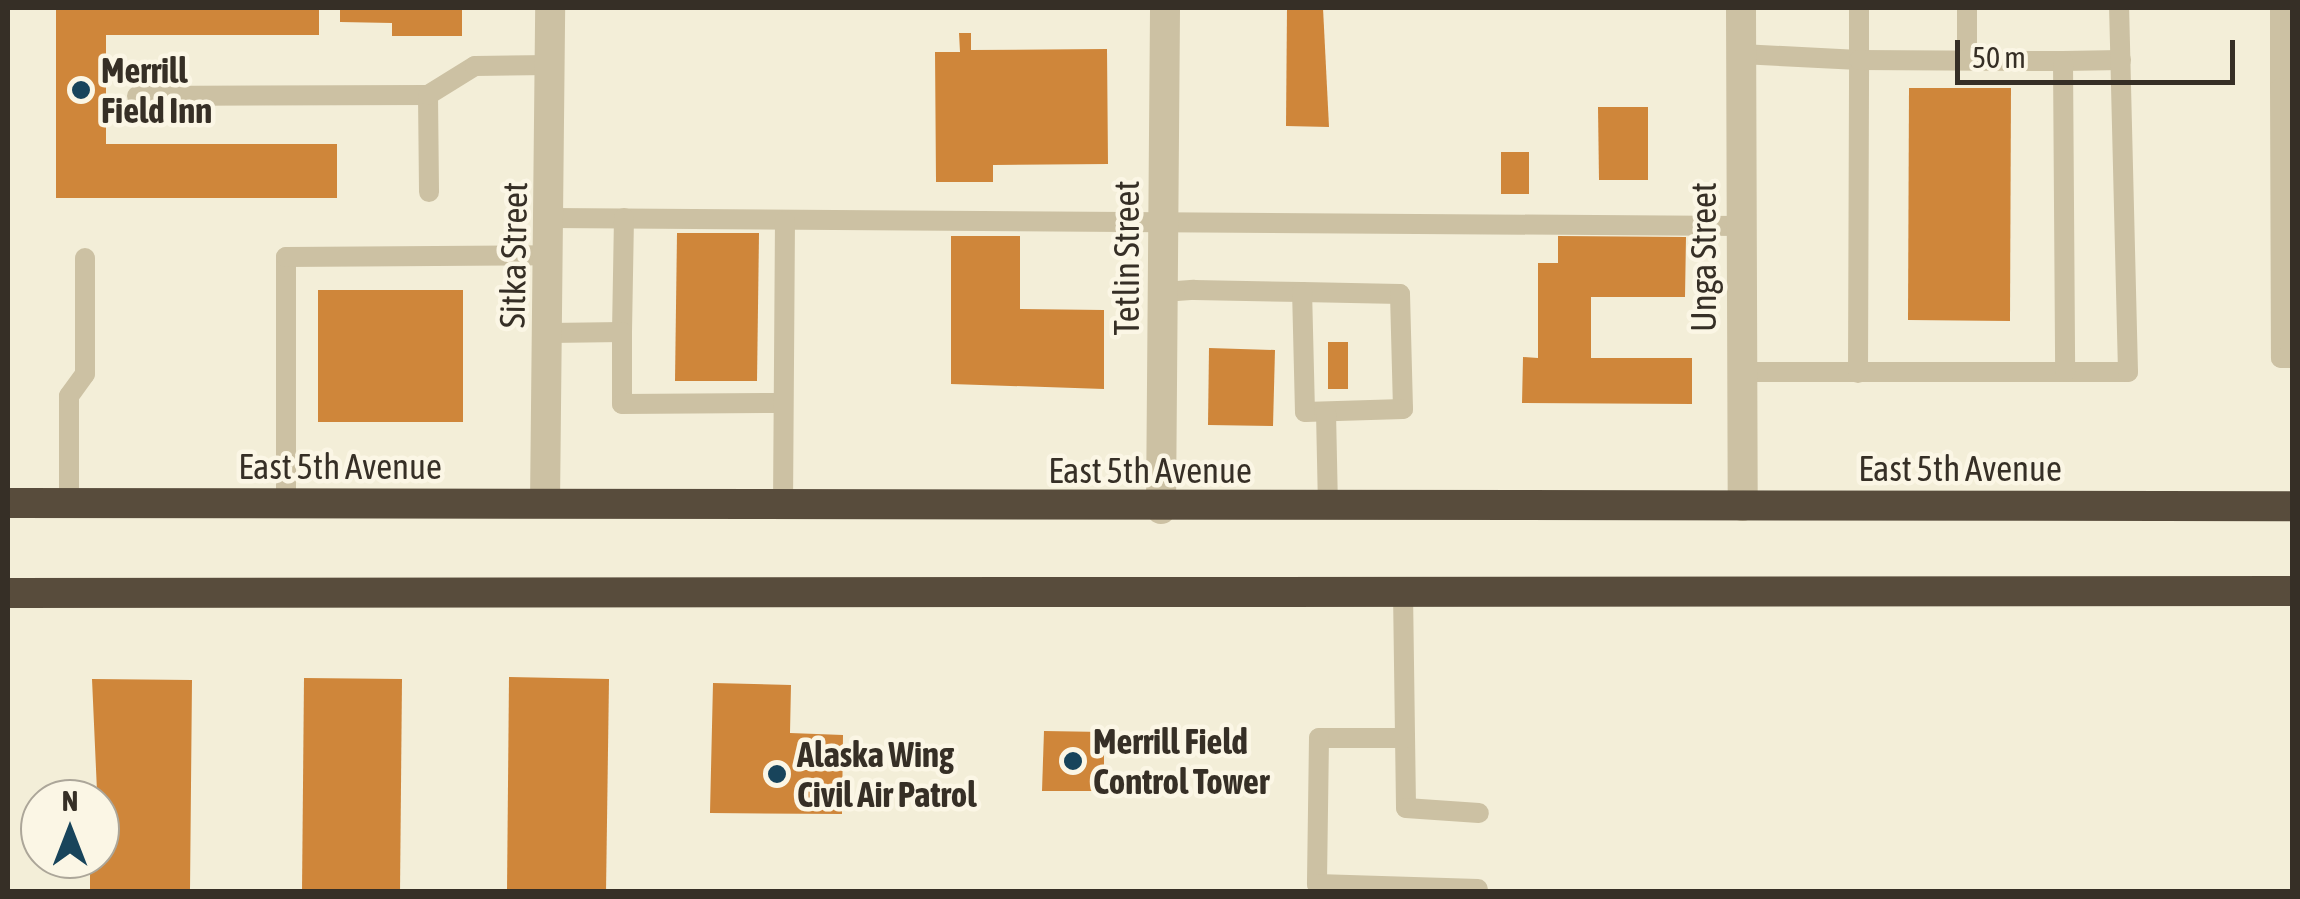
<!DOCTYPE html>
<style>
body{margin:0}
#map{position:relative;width:2300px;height:899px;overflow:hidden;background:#f3eed8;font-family:"Asap Condensed",sans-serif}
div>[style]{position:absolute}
.building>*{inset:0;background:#cf863a}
.lane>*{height:20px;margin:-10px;padding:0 10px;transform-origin:10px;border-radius:10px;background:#ccc1a3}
.street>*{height:30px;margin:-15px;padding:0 15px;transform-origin:15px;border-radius:15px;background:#ccc1a3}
.highway>*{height:30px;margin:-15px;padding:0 15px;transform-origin:15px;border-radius:15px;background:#584c3c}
.dots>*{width:28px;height:28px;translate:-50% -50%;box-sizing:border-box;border:5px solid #fbf6e5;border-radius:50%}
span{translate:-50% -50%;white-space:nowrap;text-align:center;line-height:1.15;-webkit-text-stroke:9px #fbf6e5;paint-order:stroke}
.poi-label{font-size:35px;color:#362f26;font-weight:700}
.left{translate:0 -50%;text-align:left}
.street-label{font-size:35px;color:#362f26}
.frame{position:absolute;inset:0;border:10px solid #362f26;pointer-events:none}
.north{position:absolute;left:20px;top:779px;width:100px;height:100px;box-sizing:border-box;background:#fbf6e5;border:2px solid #aca699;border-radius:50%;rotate:0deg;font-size:28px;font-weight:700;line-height:40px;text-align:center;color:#362f26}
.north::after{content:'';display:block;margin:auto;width:35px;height:45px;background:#18445b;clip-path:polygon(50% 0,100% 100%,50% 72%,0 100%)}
.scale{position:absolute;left:1955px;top:40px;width:280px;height:45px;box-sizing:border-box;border:5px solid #362f26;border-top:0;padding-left:12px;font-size:30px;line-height:35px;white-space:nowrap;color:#362f26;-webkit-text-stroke:8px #fbf6e5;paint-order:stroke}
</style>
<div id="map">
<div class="building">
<div style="clip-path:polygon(56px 8px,319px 8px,319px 35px,106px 35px,106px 144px,337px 144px,337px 198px,56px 198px)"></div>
<div style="clip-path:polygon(340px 8px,462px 8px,462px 36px,392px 36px,392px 23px,340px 22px)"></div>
<div style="clip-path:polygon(1287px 8px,1323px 8px,1329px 127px,1286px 126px)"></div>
<div style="clip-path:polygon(959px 33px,971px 33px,971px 50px,1107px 49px,1108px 164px,993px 165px,993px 182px,936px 182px,935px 52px,960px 52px)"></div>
<div style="clip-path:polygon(1909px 88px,2011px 88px,2010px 321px,1908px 320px)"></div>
<div style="clip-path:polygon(1598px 107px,1648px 107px,1648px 180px,1599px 180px)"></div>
<div style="clip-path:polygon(1501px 152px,1529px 152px,1529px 194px,1501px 194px)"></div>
<div style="clip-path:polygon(677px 233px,759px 233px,757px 381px,675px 381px)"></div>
<div style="clip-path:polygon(951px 236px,1020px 236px,1020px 309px,1104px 310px,1104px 389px,951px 384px)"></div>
<div style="clip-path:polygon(1558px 236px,1686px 237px,1685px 297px,1591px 297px,1591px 358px,1692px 358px,1692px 404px,1522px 403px,1523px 357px,1538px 358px,1538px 263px,1558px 263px)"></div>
<div style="clip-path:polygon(318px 290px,463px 290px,463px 422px,318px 422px)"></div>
<div style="clip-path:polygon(1328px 342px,1348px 342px,1348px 389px,1328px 389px)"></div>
<div style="clip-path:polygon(1209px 348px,1275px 350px,1273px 426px,1208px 425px)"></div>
<div style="clip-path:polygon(509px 677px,609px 679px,606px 892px,507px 892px)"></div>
<div style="clip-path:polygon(304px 678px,402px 679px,400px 892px,302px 892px)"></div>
<div style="clip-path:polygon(92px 679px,192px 680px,190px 892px,90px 892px,90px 859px,100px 859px)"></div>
<div style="clip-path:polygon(713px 683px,791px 685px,790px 733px,843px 735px,842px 814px,710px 813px)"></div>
<div style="clip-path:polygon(1044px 731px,1104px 732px,1104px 791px,1042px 791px)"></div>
</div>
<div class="lane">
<div style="left:1967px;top:8px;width:52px;rotate:90deg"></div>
<div style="left:2280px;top:8px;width:80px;rotate:90deg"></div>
<div style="left:2280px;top:88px;width:12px"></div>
<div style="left:1741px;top:54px;width:118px;rotate:2.9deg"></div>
<div style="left:1859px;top:60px;width:52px;rotate:-90deg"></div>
<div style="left:2063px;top:61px;width:58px;rotate:-1deg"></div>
<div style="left:2280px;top:88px;width:270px;rotate:89.8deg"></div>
<div style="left:2281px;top:358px;width:11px"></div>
<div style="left:428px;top:95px;width:97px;rotate:89.4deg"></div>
<div style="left:137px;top:96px;width:291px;rotate:-0.2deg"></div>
<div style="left:428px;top:95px;width:55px;rotate:-31.7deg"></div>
<div style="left:475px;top:66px;width:75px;rotate:-0.8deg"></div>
<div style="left:552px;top:218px;width:1188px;rotate:0.39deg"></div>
<div style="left:1163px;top:292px;width:31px;rotate:-4deg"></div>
<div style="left:1194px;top:290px;width:108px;rotate:1.1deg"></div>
<div style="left:1302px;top:292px;width:98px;rotate:1.2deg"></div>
<div style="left:1400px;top:294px;width:115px;rotate:88.5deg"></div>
<div style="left:1403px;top:409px;width:98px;rotate:178.2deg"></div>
<div style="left:1305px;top:412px;width:120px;rotate:-91.4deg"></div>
<div style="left:622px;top:332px;width:114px;rotate:-89deg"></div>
<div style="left:550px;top:333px;width:72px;rotate:-0.8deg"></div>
<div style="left:622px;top:332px;width:72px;rotate:90deg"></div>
<div style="left:622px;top:404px;width:160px;rotate:-0.4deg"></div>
<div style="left:1741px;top:372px;width:387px"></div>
<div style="left:2128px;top:372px;width:364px;rotate:-91.4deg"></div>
<div style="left:1858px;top:373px;width:313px;rotate:-89.8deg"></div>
<div style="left:1859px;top:60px;width:204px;rotate:0.3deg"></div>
<div style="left:2063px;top:61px;width:311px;rotate:89.6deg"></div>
<div style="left:1326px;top:412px;width:95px;rotate:88.8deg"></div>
<div style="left:69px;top:503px;width:107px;rotate:-90deg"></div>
<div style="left:69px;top:396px;width:27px;rotate:-54deg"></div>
<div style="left:85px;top:374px;width:116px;rotate:-90deg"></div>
<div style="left:286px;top:503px;width:246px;rotate:-90deg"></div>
<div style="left:286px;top:257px;width:265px;rotate:-0.4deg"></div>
<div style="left:783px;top:506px;width:285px;rotate:-89.6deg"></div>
<div style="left:1403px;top:592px;width:216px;rotate:89.2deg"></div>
<div style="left:1406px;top:808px;width:73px;rotate:3.9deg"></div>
<div style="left:1405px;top:738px;width:86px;rotate:180deg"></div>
<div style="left:1319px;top:738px;width:146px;rotate:90.8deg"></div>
<div style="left:1317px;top:884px;width:161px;rotate:1.8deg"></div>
</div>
<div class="street">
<div style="left:1741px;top:8px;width:498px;rotate:89.8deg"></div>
<div style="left:545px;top:503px;width:495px;rotate:-89.4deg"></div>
<div style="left:1161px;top:509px;width:501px;rotate:-89.54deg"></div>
</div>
<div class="highway">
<div style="left:8px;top:503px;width:2284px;rotate:0.08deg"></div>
<div style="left:8px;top:593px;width:2284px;rotate:-0.05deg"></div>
</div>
<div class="dots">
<div style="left:81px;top:90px;background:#18445b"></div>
<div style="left:1073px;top:761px;background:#18445b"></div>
<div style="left:777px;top:774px;background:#18445b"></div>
</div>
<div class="poi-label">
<span class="left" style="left:101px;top:90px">Merrill<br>Field Inn</span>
<span class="left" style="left:1093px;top:761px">Merrill Field<br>Control Tower</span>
<span class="left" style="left:797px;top:774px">Alaska Wing<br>Civil Air Patrol</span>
</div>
<div class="street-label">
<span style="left:513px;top:255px;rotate:-89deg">Sitka Street</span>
<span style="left:1703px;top:257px;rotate:-90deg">Unga Street</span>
<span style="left:1126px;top:258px;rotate:-90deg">Tetlin Street</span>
<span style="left:340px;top:466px">East 5th Avenue</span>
<span style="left:1960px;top:468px">East 5th Avenue</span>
<span style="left:1150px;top:470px">East 5th Avenue</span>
</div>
<div class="frame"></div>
<div class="north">N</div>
<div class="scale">50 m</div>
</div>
